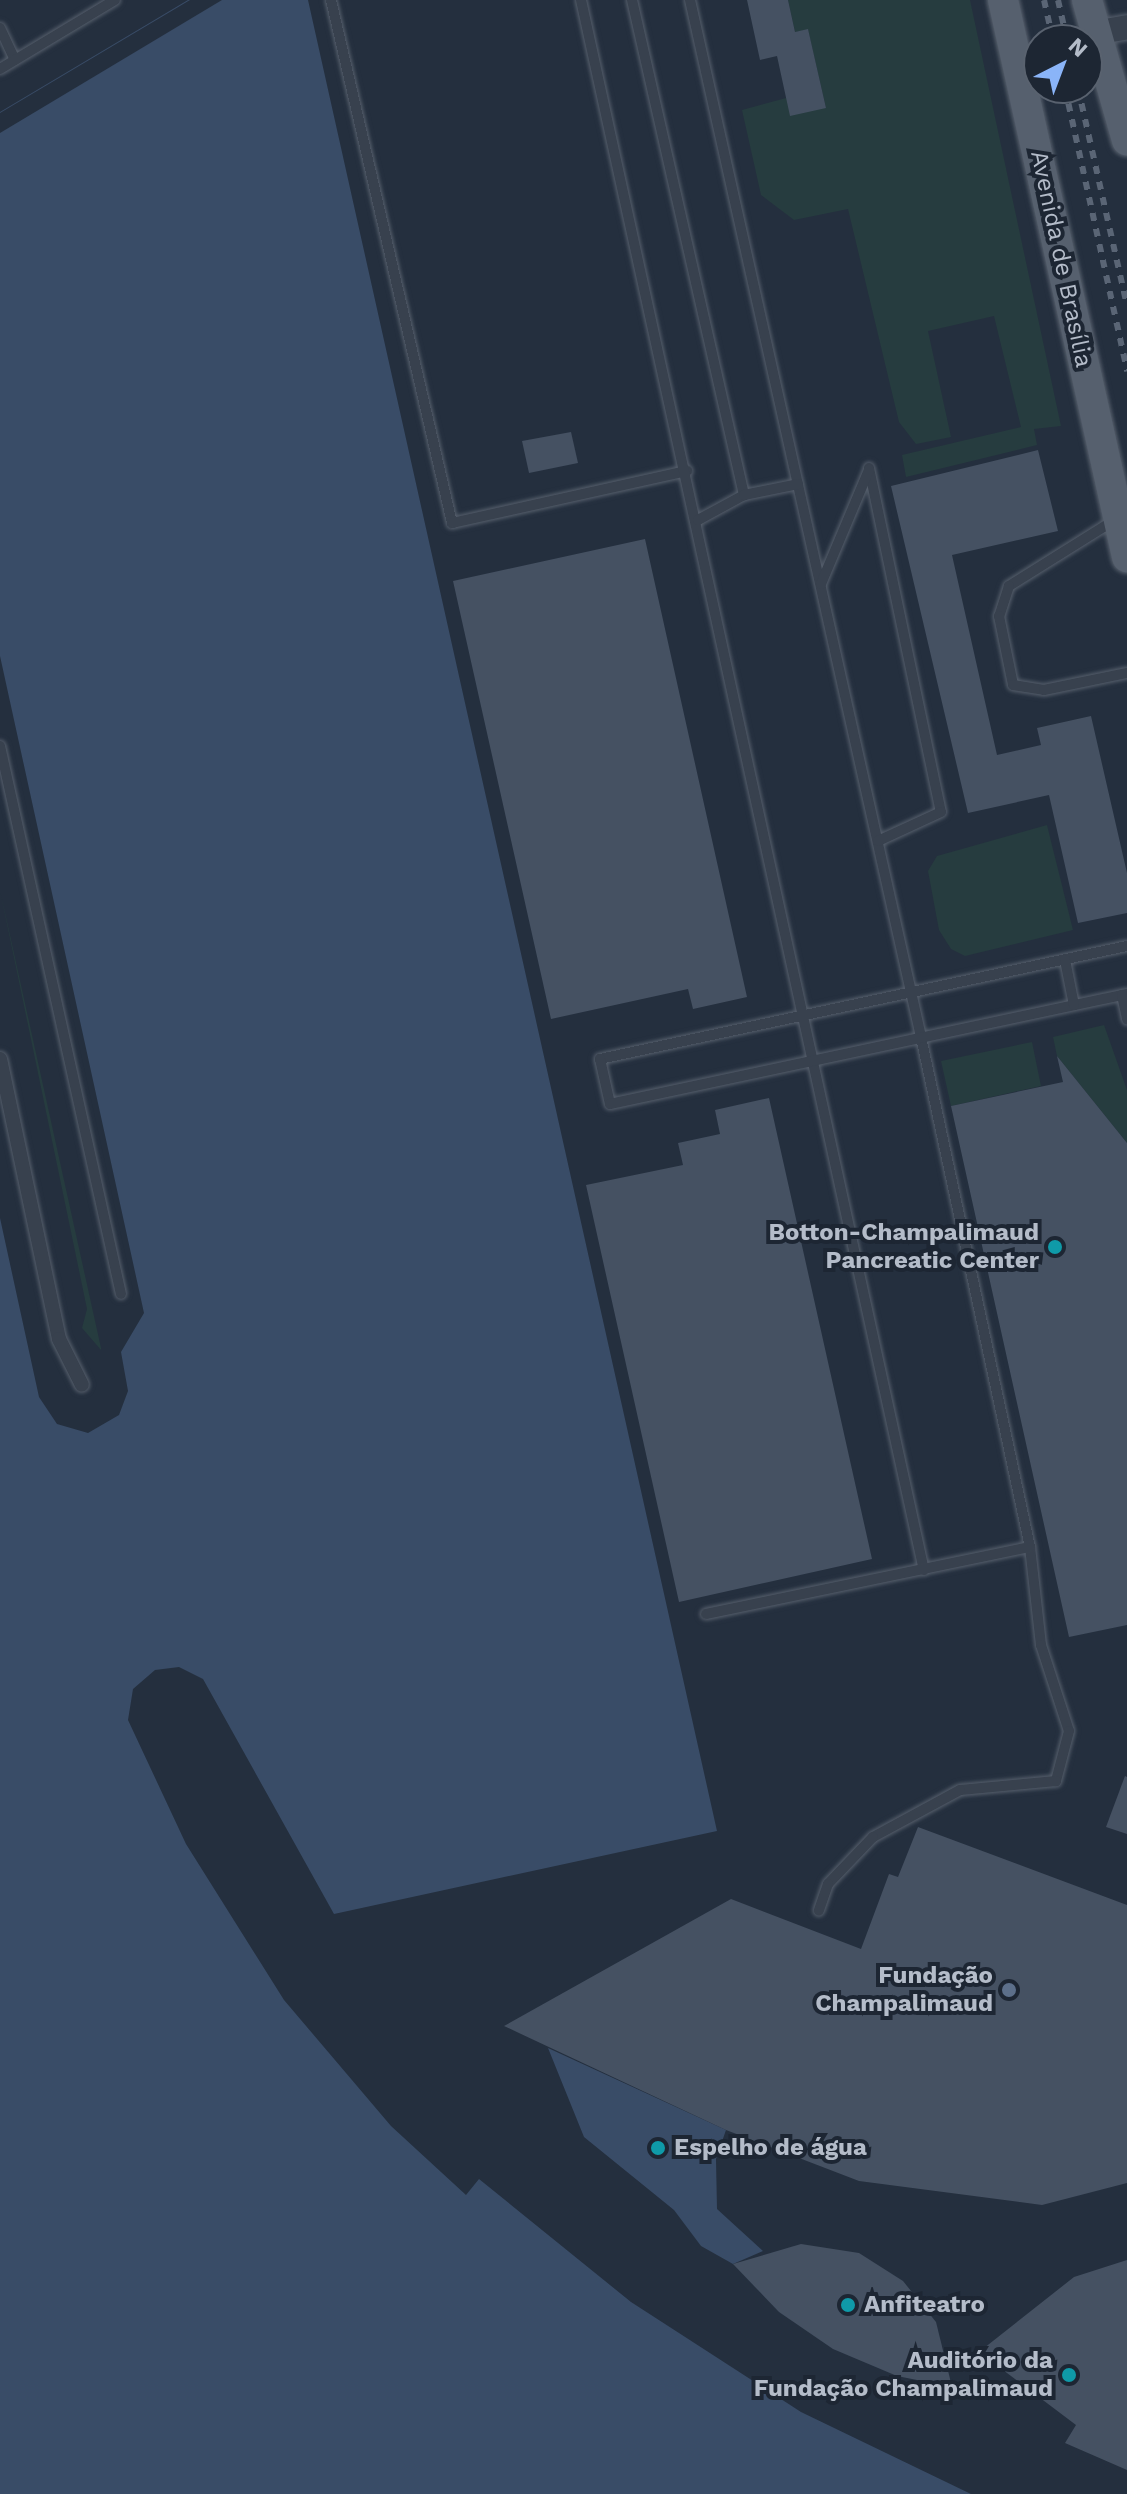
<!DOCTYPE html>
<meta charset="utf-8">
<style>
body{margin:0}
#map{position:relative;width:1127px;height:2494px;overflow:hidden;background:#242f3e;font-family:"Work Sans",sans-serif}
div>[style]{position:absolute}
.green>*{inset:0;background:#263c3f}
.water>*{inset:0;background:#394c67}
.pier>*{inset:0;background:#242f3e}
.building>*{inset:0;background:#455162}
.roads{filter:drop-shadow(0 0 2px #565f6c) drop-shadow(0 0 2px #565f6c)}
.service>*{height:10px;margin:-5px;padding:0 5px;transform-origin:5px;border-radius:5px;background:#38414e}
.pedestrian>*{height:14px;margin:-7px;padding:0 7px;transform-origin:7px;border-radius:7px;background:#38414e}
.tertiary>*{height:24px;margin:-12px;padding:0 12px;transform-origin:12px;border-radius:12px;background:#38414e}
.primary>*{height:30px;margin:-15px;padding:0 15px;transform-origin:15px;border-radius:15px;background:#56606e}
.rail>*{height:6px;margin-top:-3px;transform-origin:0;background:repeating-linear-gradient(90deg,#5a6575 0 8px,transparent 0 16px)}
.dots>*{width:22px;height:22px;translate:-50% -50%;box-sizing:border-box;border:4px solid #1d2633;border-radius:50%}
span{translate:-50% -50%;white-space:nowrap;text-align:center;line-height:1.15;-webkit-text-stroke:8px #1d2633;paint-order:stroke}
.street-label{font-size:24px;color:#b4bcc9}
.poi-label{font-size:24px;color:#b4bcc9;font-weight:700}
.right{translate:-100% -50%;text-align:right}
.left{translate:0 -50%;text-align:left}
.north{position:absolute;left:1023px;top:24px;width:80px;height:80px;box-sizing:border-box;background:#1d2633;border:2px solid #59626f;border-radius:50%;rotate:42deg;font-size:22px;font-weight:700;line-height:32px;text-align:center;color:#b4bcc9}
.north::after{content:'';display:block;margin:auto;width:28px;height:36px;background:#8ab4f8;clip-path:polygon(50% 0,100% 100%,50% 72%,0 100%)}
</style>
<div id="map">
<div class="green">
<div style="clip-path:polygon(788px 0,970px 0,1061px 426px,1034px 429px,1037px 445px,906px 477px,902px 455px,1021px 427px,994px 316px,928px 331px,951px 437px,916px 444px,899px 422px,848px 209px,794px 220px,761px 195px,742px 110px,786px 98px,826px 108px,808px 30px,795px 32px)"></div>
<div style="clip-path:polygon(1047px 825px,1073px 930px,965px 956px,951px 949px,939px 930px,928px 871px,937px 856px)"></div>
<div style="clip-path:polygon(0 890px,101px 1348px,101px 1350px,82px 1328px,87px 1309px)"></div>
<div style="clip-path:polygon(1104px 1025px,1127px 1090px,1127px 1143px,1057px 1056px,1053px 1037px)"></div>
<div style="clip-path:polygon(1032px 1042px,1041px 1086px,951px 1106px,941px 1061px)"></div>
</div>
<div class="water">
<div style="clip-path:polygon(188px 0,308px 0,717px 1831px,334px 1914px,203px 1679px,179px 1667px,155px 1670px,133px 1689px,128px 1720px,186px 1844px,284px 2000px,391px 2126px,466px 2195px,479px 2179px,631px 2302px,801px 2412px,971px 2494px,0 2494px,0 1218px,39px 1397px,57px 1424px,88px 1433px,119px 1415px,128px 1391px,121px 1352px,144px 1313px,0 656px,0 112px)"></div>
<div style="clip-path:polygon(548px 2048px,726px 2130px,716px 2159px,717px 2209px,763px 2251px,733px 2264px,701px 2246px,674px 2210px,584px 2137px)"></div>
</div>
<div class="pier">
<div style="clip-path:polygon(190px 0,222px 0,0 133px,0 113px)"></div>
</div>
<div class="building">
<div style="clip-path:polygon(747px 0,788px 0,795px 32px,808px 29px,826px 108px,790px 116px,777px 56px,760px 60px)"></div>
<div style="clip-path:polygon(571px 432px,578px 463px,529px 473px,522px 441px)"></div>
<div style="clip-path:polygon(1038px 450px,1058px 531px,952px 555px,997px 755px,1041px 745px,1037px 728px,1091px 716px,1127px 873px,1127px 913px,1078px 923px,1049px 795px,968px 813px,891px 486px)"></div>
<div style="clip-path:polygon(645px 539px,747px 997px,693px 1009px,688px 989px,551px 1019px,453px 581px)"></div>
<div style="clip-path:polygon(1057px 1056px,1127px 1143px,1127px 1625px,1069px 1637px,951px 1106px,1063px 1082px)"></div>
<div style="clip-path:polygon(769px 1098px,872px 1559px,679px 1602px,586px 1185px,683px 1165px,678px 1143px,720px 1134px,715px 1110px)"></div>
<div style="clip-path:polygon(1125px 1776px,1127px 1777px,1127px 1834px,1106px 1827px)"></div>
<div style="clip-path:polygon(918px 1827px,1127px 1905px,1127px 2183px,1042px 2205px,859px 2181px,726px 2130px,504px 2026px,731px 1899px,861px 1949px,889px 1874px,898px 1877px)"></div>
<div style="clip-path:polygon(801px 2244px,859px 2253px,903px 2281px,936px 2322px,952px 2387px,897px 2376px,833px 2349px,779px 2312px,733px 2264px)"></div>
<div style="clip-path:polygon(1127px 2260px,1127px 2470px,1065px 2443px,1076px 2425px,979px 2352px,1074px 2277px)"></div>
</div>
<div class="roads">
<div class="service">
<div style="left:331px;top:0;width:537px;rotate:76.97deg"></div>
<div style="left:452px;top:523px;width:241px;rotate:-12.5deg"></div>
<div style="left:581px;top:0;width:1607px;rotate:77.68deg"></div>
<div style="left:632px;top:0;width:508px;rotate:77.25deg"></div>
<div style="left:690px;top:0;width:1062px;rotate:77.44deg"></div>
<div style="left:921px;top:1037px;width:522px;rotate:77.94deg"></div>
<div style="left:1030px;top:1547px;width:99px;rotate:83.6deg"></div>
<div style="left:1041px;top:1645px;width:90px;rotate:72deg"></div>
<div style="left:1069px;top:1731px;width:52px;rotate:104.6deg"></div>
<div style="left:1056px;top:1781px;width:96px;rotate:174.6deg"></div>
<div style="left:960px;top:1790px;width:99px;rotate:151.6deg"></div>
<div style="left:873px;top:1837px;width:65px;rotate:133.8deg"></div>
<div style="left:828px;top:1884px;width:28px;rotate:109deg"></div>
<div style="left:0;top:28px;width:35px;rotate:65deg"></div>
<div style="left:0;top:69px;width:134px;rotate:-31deg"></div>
<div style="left:869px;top:468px;width:351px;rotate:78.2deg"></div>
<div style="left:941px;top:812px;width:69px;rotate:155.3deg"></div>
<div style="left:698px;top:520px;width:52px;rotate:-28.5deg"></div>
<div style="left:744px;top:495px;width:55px;rotate:-11.5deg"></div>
<div style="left:1113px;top:521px;width:123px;rotate:148deg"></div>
<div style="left:1009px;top:586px;width:32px;rotate:108deg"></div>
<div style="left:999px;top:616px;width:70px;rotate:78.5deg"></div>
<div style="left:1013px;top:685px;width:31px;rotate:9deg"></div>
<div style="left:1044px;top:690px;width:85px;rotate:-11.6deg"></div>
<div style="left:821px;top:584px;width:124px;rotate:-67.2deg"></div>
<div style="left:0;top:746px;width:561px;rotate:77.55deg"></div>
<div style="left:1127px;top:946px;width:539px;rotate:167.9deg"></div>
<div style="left:600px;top:1059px;width:46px;rotate:77.5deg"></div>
<div style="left:610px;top:1104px;width:529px;rotate:-12.01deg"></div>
<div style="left:1065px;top:960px;width:46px;rotate:78.7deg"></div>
<div style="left:1122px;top:995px;width:25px;rotate:78deg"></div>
<div style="left:706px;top:1614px;width:331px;rotate:-11.7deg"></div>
</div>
<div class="pedestrian">
<div style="left:0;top:1059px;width:286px;rotate:78.1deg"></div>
<div style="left:59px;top:1339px;width:51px;rotate:63.4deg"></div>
</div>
<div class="tertiary">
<div style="left:1100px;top:32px;width:27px;rotate:-10deg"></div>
</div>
<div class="primary">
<div style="left:1003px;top:0;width:571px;rotate:77.45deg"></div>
<div style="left:1087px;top:0;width:146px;rotate:74.1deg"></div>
</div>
</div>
<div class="rail">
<div style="left:1044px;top:0;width:41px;rotate:77.3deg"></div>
<div style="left:1058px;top:0;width:41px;rotate:77.3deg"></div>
<div style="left:1065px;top:88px;width:290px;rotate:77.6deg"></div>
<div style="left:1078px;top:88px;width:223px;rotate:77.3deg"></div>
</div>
<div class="dots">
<div style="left:1055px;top:1247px;background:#0f9aa8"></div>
<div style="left:1009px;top:1990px;background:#5c6f8a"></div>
<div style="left:658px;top:2148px;background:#0f9aa8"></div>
<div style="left:848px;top:2305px;background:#0f9aa8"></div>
<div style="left:1069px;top:2375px;background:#0f9aa8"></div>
</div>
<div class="street-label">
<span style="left:1061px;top:259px;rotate:78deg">Avenida de Brasília</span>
</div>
<div class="poi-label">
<span class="right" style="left:1039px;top:1247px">Botton-Champalimaud<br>Pancreatic Center</span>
<span class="right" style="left:993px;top:1990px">Fundação<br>Champalimaud</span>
<span class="left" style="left:674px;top:2148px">Espelho de água</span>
<span class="left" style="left:864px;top:2305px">Anfiteatro</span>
<span class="right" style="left:1053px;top:2375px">Auditório da<br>Fundação Champalimaud</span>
</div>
<div class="north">N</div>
</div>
